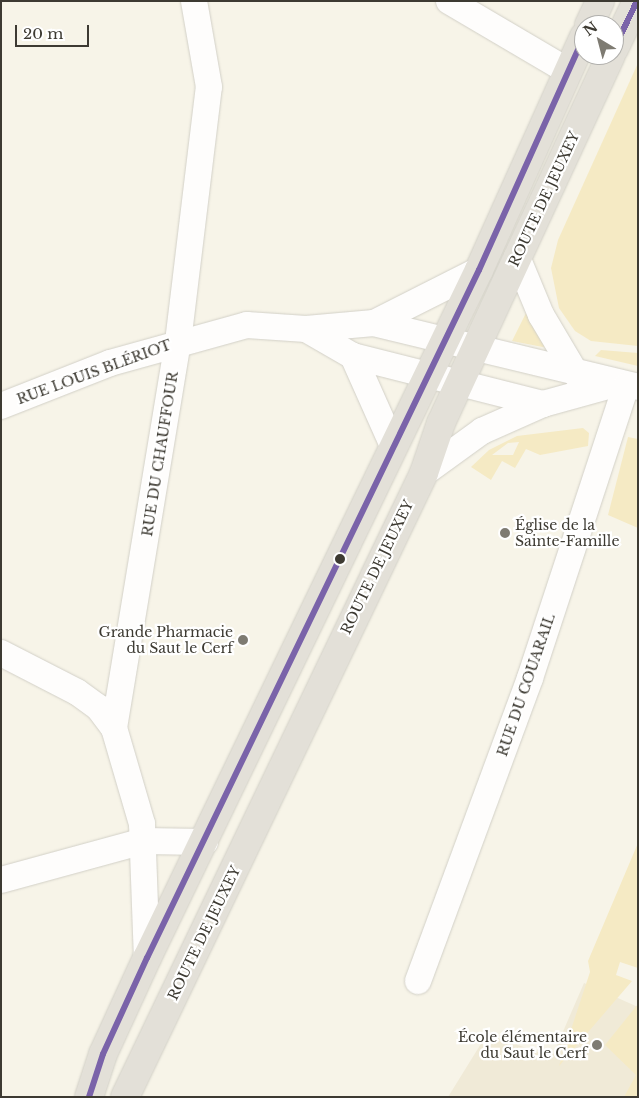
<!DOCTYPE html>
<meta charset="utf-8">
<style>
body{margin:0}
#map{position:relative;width:639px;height:1098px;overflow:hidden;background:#f7f4e8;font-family:"Libre Baskerville",serif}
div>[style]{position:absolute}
.built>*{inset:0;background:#f0ead7}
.green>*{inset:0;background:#f5eac4}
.roads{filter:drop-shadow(0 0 1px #d2d0c7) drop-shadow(0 0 1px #d2d0c7)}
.minor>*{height:26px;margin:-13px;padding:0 13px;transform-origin:13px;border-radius:13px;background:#fefdfc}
.major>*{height:28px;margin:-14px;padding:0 14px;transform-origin:14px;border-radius:14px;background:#e3e0d8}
.bus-1>*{height:6px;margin:-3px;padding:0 3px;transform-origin:3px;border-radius:3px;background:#7a63a9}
.dots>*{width:14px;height:14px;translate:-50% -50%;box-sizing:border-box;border:2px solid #fff;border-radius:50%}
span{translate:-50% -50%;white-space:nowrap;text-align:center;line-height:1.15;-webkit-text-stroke:4.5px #fff;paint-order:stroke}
.street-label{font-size:14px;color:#3d3a32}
.poi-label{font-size:14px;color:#3d3a32}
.left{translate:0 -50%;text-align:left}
.right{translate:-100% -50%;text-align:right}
.frame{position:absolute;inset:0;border:2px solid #3d3a32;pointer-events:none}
.north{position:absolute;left:574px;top:15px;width:50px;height:50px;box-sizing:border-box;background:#fff;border:1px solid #b1b0ad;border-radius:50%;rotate:323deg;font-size:14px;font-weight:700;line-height:20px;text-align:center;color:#3d3a32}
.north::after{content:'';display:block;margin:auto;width:18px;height:22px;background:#7e7b72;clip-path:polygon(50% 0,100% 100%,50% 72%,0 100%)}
.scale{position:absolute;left:15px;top:25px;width:74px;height:22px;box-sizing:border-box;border:2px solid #3d3a32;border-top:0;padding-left:6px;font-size:15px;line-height:18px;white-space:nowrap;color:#3d3a32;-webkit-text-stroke:4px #fff;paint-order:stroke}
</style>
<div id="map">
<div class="built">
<div style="clip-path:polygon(584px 983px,638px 1007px,638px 1097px,448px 1097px,487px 1034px,552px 1057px)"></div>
</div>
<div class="green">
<div style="clip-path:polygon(638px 63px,638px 346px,591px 341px,575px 331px,559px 308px,551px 268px,558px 240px)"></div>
<div style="clip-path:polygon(530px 305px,548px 348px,512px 341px)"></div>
<div style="clip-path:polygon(601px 350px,638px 353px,638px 366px,595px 356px)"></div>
<div style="clip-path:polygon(evenodd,583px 428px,589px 433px,588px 446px,540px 455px,526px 449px,515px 468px,502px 461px,491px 480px,471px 467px,489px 450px,517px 436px,583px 428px,519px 442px,513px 455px,492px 455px,508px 443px,519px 442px)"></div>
<div style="clip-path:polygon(628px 437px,638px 439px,638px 528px,608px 515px)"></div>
<div style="clip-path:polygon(638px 843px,638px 968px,620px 962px,616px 975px,632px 981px,559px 1066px,590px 972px,588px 961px)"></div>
<div style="clip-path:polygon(638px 1004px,638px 1097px,624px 1097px,636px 1075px,605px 1045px)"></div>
</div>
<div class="roads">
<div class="minor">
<div style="left:449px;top:1px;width:138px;rotate:30.5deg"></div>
<div style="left:517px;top:257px;width:63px;rotate:67.5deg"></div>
<div style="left:541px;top:315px;width:69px;rotate:59.3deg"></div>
<div style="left:374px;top:323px;width:118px;rotate:-26.8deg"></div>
<div style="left:306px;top:329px;width:54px;rotate:29.9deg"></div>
<div style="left:353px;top:356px;width:196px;rotate:14.2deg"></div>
<div style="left:543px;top:404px;width:75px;rotate:-15.5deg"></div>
<div style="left:353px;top:356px;width:98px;rotate:66deg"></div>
<div style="left:1px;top:406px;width:117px;rotate:-21.5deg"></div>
<div style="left:110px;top:363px;width:142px;rotate:-15.5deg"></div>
<div style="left:247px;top:325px;width:59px;rotate:3.9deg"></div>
<div style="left:306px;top:329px;width:68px;rotate:-5deg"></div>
<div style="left:374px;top:323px;width:272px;rotate:13.6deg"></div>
<div style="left:424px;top:473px;width:72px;rotate:-35.9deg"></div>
<div style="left:482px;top:431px;width:67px;rotate:-23.9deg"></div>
<div style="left:1px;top:653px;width:85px;rotate:27.2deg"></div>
<div style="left:77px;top:692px;width:26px;rotate:36deg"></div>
<div style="left:98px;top:707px;width:26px;rotate:53deg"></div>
<div style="left:114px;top:728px;width:100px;rotate:73.7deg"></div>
<div style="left:142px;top:824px;width:134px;rotate:87.9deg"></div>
<div style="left:114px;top:728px;width:391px;rotate:-80.6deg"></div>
<div style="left:178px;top:342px;width:257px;rotate:-83.1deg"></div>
<div style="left:209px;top:87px;width:87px;rotate:-99.9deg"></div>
<div style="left:1px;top:880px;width:148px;rotate:-15.3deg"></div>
<div style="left:144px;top:841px;width:61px;rotate:0.9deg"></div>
<div style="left:418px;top:981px;width:323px;rotate:-69.7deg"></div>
<div style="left:530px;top:678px;width:307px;rotate:-71.8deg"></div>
</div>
<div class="major">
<div style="left:589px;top:25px;width:26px;rotate:-65deg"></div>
<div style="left:614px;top:49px;width:53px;rotate:-64.4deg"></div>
<div style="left:89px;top:1097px;width:45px;rotate:-72deg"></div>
<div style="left:103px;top:1054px;width:106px;rotate:-65.4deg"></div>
<div style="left:147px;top:958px;width:764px;rotate:-64.24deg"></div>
<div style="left:479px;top:270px;width:256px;rotate:-65.8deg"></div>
<div style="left:125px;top:1097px;width:692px;rotate:-64.4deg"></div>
<div style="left:424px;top:473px;width:53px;rotate:-71.2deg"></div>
<div style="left:441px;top:423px;width:405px;rotate:-65.2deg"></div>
</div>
</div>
<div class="bus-1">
<div style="left:614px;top:49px;width:53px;rotate:-64.4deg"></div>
<div style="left:89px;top:1097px;width:45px;rotate:-72deg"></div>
<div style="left:103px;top:1054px;width:106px;rotate:-65.4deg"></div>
<div style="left:147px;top:958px;width:764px;rotate:-64.24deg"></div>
<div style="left:479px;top:270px;width:256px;rotate:-65.8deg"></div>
</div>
<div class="dots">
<div style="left:505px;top:533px;background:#7e7b72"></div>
<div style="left:340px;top:559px;background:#3d3a32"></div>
<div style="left:243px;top:640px;background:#7e7b72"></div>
<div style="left:597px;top:1045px;background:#7e7b72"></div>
</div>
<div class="street-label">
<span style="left:544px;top:199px;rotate:-65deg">ROUTE DE JEUXEY</span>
<span style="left:94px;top:372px;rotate:-20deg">RUE LOUIS BLÉRIOT</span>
<span style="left:160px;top:454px;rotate:-81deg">RUE DU CHAUFFOUR</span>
<span style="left:377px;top:567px;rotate:-64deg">ROUTE DE JEUXEY</span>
<span style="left:526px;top:685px;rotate:-71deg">RUE DU COUARAIL</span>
<span style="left:204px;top:933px;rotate:-64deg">ROUTE DE JEUXEY</span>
</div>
<div class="poi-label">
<span class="left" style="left:515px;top:533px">Église de la<br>Sainte-Famille</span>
<span class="right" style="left:233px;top:640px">Grande Pharmacie<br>du Saut le Cerf</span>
<span class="right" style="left:587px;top:1045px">École élémentaire<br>du Saut le Cerf</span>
</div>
<div class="frame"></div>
<div class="north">N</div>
<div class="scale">20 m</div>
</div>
